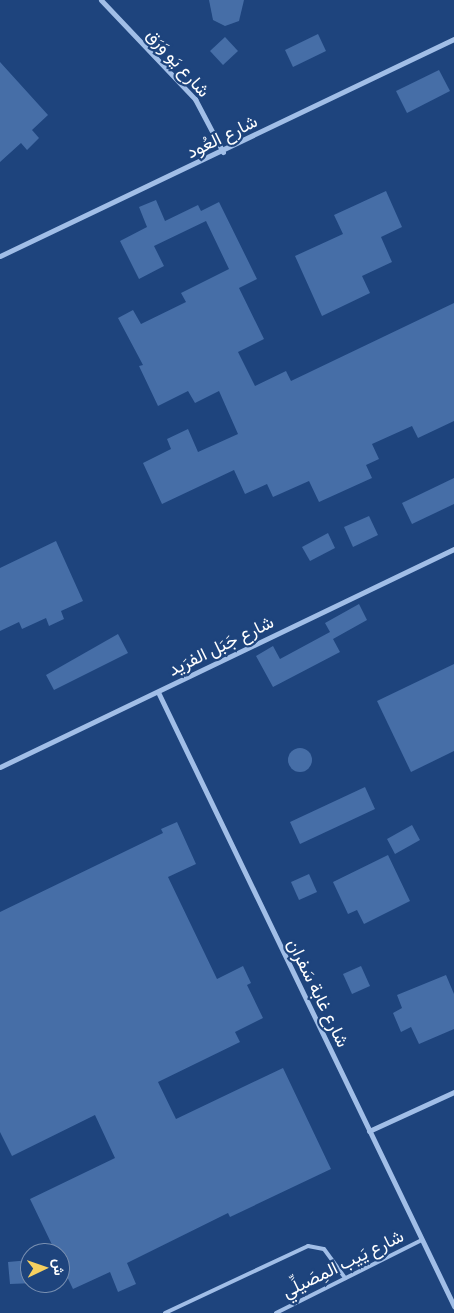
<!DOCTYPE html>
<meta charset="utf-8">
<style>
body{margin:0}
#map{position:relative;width:454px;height:1313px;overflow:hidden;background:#1e447d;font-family:"PT Sans Narrow",Vazirmatn,sans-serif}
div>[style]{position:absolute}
.building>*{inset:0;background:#466ea7}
.round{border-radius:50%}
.service>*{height:4px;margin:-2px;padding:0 2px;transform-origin:2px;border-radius:2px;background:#a1bee7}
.minor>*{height:5px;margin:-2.5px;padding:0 2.5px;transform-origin:2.5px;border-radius:2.5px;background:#a1bee7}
span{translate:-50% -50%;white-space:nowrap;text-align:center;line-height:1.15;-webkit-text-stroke:4.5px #1e447d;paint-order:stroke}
.street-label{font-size:18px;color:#fff}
.north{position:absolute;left:20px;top:1243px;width:50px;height:50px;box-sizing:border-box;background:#1e447d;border:1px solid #788fb1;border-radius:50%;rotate:87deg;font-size:14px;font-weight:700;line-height:20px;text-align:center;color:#fff}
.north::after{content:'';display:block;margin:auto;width:18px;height:22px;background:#f6d060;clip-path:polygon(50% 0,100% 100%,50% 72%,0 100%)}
</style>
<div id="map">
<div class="building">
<div style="clip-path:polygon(209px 0,244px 0,239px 21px,225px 26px,213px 20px)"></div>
<div style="clip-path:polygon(318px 34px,326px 51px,293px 67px,285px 50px)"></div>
<div style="clip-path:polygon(225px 37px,238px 51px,223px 65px,210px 51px)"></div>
<div style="clip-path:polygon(0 62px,48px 115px,32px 130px,39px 138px,27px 150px,21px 143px,0 162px)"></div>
<div style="clip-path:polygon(439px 70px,450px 91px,407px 113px,396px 91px)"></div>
<div style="clip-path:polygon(386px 191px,402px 227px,381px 237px,392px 262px,362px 276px,370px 293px,322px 316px,295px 256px,343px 234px,334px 215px)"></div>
<div style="clip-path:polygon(156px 200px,165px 221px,198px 205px,201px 211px,219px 202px,257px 279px,239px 288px,264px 339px,238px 352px,255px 386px,286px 371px,291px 381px,454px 303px,454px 421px,418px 438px,412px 426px,372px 444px,379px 459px,366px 465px,372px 478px,319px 502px,309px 481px,273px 497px,267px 484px,245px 494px,234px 470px,162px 504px,143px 463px,171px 449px,167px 439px,188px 429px,198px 452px,238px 434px,219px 391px,195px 403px,188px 391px,158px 406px,139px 366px,143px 365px,118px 318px,133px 310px,141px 324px,186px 302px,181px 293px,229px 269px,206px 221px,154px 246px,164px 266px,139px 279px,120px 241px,147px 227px,139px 207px)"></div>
<div style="clip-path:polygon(454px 478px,454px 504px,412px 524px,402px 503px)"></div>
<div style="clip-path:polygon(369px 516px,378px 535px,353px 547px,344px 527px)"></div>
<div style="clip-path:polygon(328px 533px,335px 548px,310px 561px,302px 547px)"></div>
<div style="clip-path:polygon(56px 541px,83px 601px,61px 611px,64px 619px,49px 626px,46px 618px,22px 629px,19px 622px,0 631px,0 568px)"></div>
<div style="clip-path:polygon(359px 604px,367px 620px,333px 639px,340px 652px,273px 687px,256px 656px,273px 646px,280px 659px,330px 632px,325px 623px)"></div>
<div style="clip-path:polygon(118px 634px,128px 653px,54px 690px,46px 675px)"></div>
<div style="clip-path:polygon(454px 664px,454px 751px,411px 772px,377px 701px)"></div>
<div class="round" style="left:288px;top:748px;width:24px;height:24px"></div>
<div style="clip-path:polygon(365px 787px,375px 809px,300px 844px,290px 822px)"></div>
<div style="clip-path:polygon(177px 822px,196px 864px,168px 877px,217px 979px,243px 966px,251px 983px,247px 985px,263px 1018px,235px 1032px,240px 1042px,158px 1082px,176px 1119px,283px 1068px,331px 1169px,230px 1217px,228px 1213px,127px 1263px,136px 1284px,118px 1292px,110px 1272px,73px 1289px,60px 1262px,60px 1253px,56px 1253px,30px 1199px,115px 1158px,95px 1115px,12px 1156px,0 1132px,0 912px,163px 833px,161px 829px)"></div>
<div style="clip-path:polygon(412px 825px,420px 840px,395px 854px,387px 839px)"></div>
<div style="clip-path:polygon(388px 855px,410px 901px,364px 924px,357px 910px,348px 914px,333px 882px)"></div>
<div style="clip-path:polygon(309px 874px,317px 892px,299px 900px,291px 882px)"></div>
<div style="clip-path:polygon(361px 966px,370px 986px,352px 994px,343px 974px)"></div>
<div style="clip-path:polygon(446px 975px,454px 994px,454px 1029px,419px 1044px,411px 1027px,401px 1032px,393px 1013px,402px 1008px,397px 995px)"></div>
<div style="clip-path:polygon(30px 1260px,30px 1283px,35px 1283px,10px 1284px,8px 1262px)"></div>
</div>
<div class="service">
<div style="left:165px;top:1313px;width:158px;rotate:-25.1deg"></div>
<div style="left:308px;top:1246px;width:16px;rotate:11deg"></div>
<div style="left:324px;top:1249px;width:36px;rotate:54deg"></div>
<div style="left:276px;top:1313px;width:163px;rotate:-26.6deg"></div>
</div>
<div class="minor">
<div style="left:101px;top:0;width:137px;rotate:46.5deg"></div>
<div style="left:195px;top:99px;width:60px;rotate:62.2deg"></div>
<div style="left:0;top:256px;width:503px;rotate:-25.55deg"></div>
<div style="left:158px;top:692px;width:682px;rotate:64.26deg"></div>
<div style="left:0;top:767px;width:504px;rotate:-25.65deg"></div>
<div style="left:369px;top:1131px;width:94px;rotate:-24.6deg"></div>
</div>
<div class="street-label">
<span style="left:178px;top:63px;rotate:48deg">شارع يَو وَرَق</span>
<span style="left:222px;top:137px;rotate:-26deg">شارع العُود</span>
<span style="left:221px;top:646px;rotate:-26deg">شارع جَبَل الفرَيد</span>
<span style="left:318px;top:993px;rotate:64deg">شارع غابة سَفران</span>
<span style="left:343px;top:1264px;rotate:-26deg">شارع يَيب المِصَيلِّي</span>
</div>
<div class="north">ش</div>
</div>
